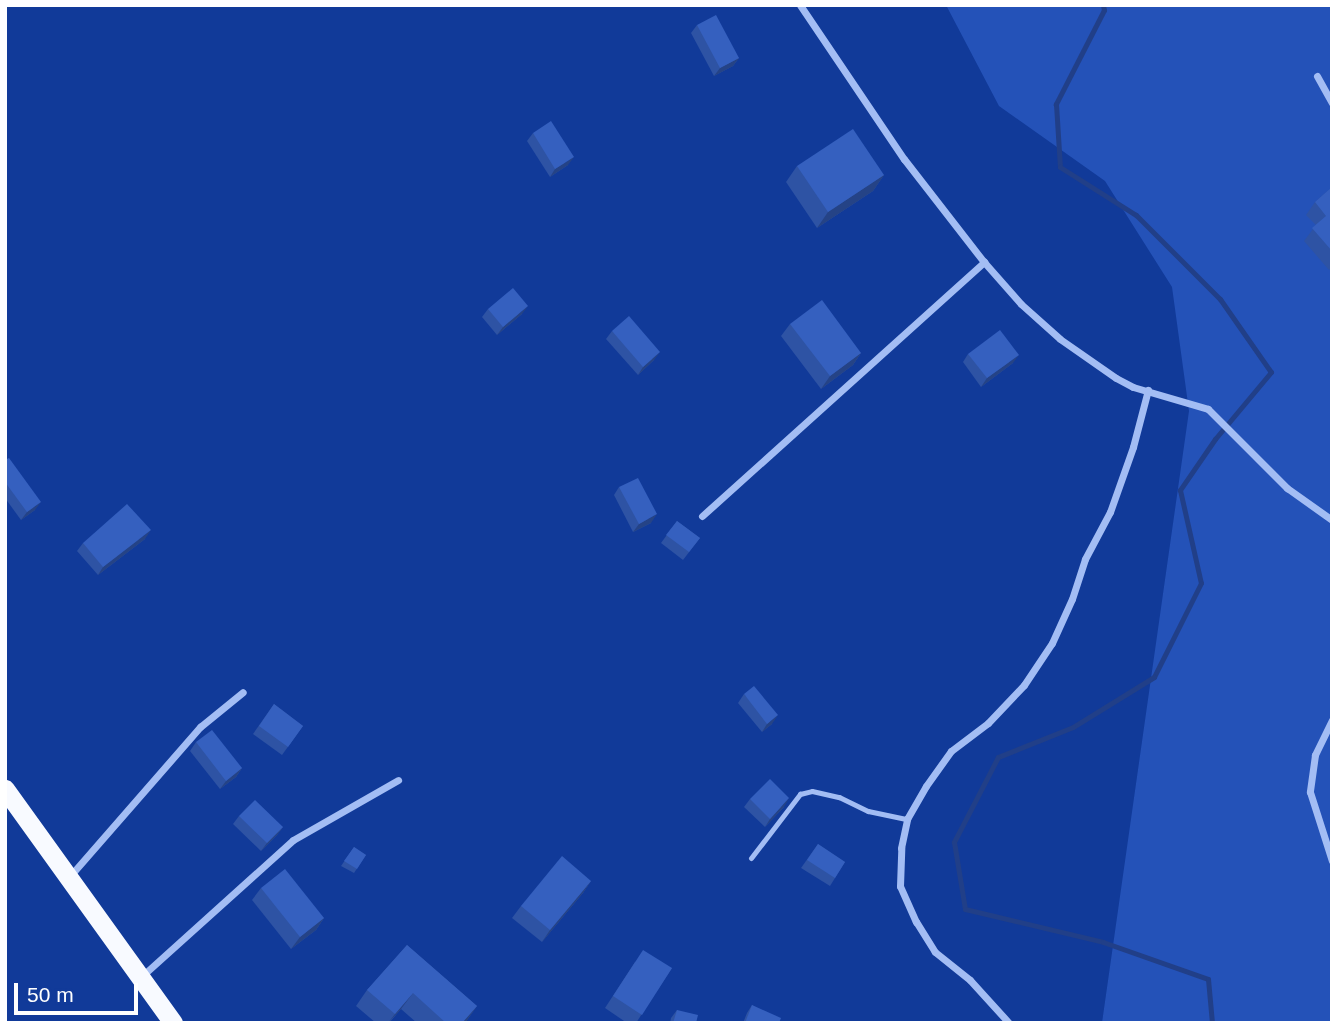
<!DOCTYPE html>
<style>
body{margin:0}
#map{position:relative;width:1337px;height:1028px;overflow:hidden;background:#113a99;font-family:Helvetica,sans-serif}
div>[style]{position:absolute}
.green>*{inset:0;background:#2452b8}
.stream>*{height:5px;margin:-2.5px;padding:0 2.5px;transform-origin:2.5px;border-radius:2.5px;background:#213f88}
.service>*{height:5px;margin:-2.5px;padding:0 2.5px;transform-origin:2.5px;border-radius:2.5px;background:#a3bdf4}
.minor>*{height:7px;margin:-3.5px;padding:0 3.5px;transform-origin:3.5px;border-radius:3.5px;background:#a3bdf4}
.trunk>*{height:19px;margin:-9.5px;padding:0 9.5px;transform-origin:9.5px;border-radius:9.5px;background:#f8faff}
.wall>*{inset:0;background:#2e53a4}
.shaded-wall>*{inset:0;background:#254386}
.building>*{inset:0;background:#3560bf}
span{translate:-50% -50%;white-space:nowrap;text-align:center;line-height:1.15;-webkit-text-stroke:5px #113a99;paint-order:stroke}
.frame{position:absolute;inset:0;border:7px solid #fff;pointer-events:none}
.scale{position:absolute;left:14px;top:983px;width:124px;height:32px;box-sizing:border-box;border:4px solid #fff;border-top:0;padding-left:9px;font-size:21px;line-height:24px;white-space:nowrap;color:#fff;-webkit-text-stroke:5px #113a99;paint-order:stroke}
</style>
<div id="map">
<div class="green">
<div style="clip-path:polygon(946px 5px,1332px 5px,1332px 1023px,1102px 1023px,1189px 411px,1172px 287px,1105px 181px,999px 106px)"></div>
</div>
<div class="stream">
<div style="left:1103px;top:5px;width:5px;rotate:79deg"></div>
<div style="left:1104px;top:10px;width:106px;rotate:117.1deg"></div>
<div style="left:1056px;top:104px;width:63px;rotate:86.4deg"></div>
<div style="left:1060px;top:167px;width:90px;rotate:32.3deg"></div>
<div style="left:1136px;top:215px;width:119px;rotate:45deg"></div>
<div style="left:1220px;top:299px;width:89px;rotate:55.1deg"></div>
<div style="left:1271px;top:372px;width:87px;rotate:129.9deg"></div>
<div style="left:1215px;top:439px;width:62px;rotate:124.5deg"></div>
<div style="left:1180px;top:490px;width:95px;rotate:77.3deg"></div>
<div style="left:1201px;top:583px;width:105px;rotate:116.6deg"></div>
<div style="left:1154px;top:677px;width:95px;rotate:148.3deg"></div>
<div style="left:1073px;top:727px;width:81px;rotate:158.2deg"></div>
<div style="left:998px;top:757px;width:96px;rotate:117.4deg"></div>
<div style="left:954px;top:842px;width:68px;rotate:80.7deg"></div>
<div style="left:965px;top:909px;width:142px;rotate:13.4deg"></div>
<div style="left:1103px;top:942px;width:111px;rotate:19.4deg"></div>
<div style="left:1208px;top:979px;width:44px;rotate:84.8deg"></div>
</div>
<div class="service">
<div style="left:751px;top:858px;width:81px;rotate:-52.6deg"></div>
<div style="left:800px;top:794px;width:12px;rotate:-14deg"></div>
<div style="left:812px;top:791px;width:28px;rotate:13deg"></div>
<div style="left:839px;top:797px;width:32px;rotate:26deg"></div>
<div style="left:868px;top:811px;width:40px;rotate:12deg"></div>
</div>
<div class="minor">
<div style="left:800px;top:5px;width:186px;rotate:56deg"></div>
<div style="left:904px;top:159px;width:130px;rotate:52.2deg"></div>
<div style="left:984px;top:262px;width:56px;rotate:48.6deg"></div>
<div style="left:1021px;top:304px;width:52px;rotate:41.9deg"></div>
<div style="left:1060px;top:339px;width:68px;rotate:34.9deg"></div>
<div style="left:1116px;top:378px;width:19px;rotate:28deg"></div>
<div style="left:1133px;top:387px;width:78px;rotate:16.3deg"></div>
<div style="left:1208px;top:409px;width:112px;rotate:45deg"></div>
<div style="left:1287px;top:488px;width:55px;rotate:35.4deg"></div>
<div style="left:1317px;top:76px;width:31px;rotate:61deg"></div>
<div style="left:702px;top:516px;width:380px;rotate:-42deg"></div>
<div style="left:1332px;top:720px;width:39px;rotate:116deg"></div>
<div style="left:1315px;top:755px;width:37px;rotate:98deg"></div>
<div style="left:1310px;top:792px;width:72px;rotate:72.3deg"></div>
<div style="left:70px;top:876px;width:198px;rotate:-48.9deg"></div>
<div style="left:200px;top:727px;width:55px;rotate:-39.1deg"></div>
<div style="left:142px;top:976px;width:203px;rotate:-42deg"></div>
<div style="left:293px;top:840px;width:121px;rotate:-29.7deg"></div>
<div style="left:1009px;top:1023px;width:58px;rotate:-132.2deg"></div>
<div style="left:970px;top:980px;width:45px;rotate:-141.3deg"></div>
<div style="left:935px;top:952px;width:36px;rotate:-122deg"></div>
<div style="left:916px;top:922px;width:39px;rotate:-114deg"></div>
<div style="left:900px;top:886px;width:38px;rotate:-88deg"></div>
<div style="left:901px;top:848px;width:30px;rotate:-78deg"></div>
<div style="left:907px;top:819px;width:38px;rotate:-60deg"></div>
<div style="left:926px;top:786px;width:43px;rotate:-54.5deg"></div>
<div style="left:951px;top:751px;width:46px;rotate:-37.1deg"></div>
<div style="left:988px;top:723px;width:52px;rotate:-46.5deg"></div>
<div style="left:1024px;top:685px;width:50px;rotate:-56.3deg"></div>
<div style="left:1052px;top:643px;width:48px;rotate:-65.6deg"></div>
<div style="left:1072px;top:599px;width:42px;rotate:-72deg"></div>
<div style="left:1085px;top:559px;width:53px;rotate:-62deg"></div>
<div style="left:1110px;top:512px;width:69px;rotate:-70.5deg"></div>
<div style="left:1133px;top:447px;width:59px;rotate:-75.3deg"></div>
</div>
<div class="trunk">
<div style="left:5px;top:789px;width:288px;rotate:54.3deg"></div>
</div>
<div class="wall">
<div style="clip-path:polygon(697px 25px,739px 58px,733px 66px,714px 76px,691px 33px)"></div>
<div style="clip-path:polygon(533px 133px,568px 165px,550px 177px,527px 141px)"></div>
<div style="clip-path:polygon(797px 166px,884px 175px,873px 191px,817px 228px,786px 182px)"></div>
<div style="clip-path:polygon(1332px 187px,1332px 268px,1329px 270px,1304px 241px,1316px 225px,1306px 215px,1315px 202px)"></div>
<div style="clip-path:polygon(488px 309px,522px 314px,497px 335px,482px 317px)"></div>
<div style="clip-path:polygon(790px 324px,861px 353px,853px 365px,821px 389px,781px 336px)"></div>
<div style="clip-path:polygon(612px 331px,654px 360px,638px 375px,606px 339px)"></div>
<div style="clip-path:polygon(968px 354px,1013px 363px,981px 387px,963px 362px)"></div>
<div style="clip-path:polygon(5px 460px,35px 510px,21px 520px,5px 498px)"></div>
<div style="clip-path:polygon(619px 487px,651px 523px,633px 532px,614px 495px)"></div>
<div style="clip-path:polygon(677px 521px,700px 538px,683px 560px,661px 543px)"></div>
<div style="clip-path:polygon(145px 539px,98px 575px,77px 551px,83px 543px)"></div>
<div style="clip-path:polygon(744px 694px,772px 724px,762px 732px,738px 703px)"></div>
<div style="clip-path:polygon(274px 704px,303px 726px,282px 755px,253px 734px)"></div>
<div style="clip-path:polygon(196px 742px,242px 768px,236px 777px,220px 789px,190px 751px)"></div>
<div style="clip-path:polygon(750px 799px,784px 807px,765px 827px,744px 807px)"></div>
<div style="clip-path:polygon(239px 816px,283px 827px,277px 835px,261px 851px,233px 824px)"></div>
<div style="clip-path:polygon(818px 844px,845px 862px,830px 886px,801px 868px)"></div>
<div style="clip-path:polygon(354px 847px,366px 855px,354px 873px,341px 866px)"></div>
<div style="clip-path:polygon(591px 881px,583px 893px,542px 942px,512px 918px,521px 906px)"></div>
<div style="clip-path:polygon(261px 888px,324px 918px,316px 930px,291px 949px,252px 900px)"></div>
<div style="clip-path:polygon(407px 945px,477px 1006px,465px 1023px,417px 1023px,401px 1009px,389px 1023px,376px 1023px,356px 1006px,367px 990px)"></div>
<div style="clip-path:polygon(635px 962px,672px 968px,636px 1023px,627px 1023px,605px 1008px)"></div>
<div style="clip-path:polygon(752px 1005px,779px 1023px,743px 1023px,747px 1013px)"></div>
<div style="clip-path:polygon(677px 1010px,696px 1023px,670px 1023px,671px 1018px)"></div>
</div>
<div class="shaded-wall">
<div style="clip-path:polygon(739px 58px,733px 66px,714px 76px,720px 68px)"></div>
<div style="clip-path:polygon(574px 157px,568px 165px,550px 177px,555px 169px)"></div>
<div style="clip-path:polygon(884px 175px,873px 191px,817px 228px,828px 212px)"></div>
<div style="clip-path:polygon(528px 306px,522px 314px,497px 335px,503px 327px)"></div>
<div style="clip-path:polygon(660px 352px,654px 360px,638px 375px,643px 367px)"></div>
<div style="clip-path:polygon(861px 353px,853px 365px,821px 389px,830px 376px)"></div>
<div style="clip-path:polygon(1019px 355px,1013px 363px,981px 387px,987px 378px)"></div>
<div style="clip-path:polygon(41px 502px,35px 510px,21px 520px,27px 512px)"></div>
<div style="clip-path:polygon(657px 514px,651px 523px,633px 532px,639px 524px)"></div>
<div style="clip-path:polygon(151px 530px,145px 539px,98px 575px,103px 567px)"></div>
<div style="clip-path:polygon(778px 715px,772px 724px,762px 732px,767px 724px)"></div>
<div style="clip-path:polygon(242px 768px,236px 777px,220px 789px,226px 781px)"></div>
<div style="clip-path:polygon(789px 798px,784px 807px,765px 827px,770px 819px)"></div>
<div style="clip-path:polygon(283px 827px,277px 835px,261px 851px,267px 843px)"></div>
<div style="clip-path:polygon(591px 881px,583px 893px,542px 942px,550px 930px)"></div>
<div style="clip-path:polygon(324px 918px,316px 930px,291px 949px,300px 937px)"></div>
<div style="clip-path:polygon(413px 993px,401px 1009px,388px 1023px,395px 1014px)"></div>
<div style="clip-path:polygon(477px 1006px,465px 1023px,462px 1023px)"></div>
</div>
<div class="building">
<div style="clip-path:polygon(716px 15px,739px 58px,720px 68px,697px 25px)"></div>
<div style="clip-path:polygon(551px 121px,574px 157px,555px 169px,533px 133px)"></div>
<div style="clip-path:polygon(853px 129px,884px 175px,828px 212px,797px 166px)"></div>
<div style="clip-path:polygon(1332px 187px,1332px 214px,1330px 216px,1332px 218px,1332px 251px,1312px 228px,1326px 216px,1315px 202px)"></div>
<div style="clip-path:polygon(513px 288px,528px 306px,503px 327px,488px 309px)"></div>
<div style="clip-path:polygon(822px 300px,861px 353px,830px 376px,790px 324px)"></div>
<div style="clip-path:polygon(629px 316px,660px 352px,643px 367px,612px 331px)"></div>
<div style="clip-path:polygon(1000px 330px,1019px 355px,987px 378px,968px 354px)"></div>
<div style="clip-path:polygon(9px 458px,41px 502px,27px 512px,5px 482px,5px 460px)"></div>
<div style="clip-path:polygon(638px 478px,657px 514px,639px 524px,619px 487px)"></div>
<div style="clip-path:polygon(127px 504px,151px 530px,103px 567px,83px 543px)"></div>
<div style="clip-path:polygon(677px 521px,700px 538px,689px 552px,666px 535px)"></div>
<div style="clip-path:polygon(754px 686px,778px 715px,767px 724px,744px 694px)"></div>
<div style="clip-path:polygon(274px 704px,303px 726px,288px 747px,259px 726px)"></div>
<div style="clip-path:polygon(212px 730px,242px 768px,226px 781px,196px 742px)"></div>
<div style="clip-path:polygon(770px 779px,789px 798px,770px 819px,750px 799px)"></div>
<div style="clip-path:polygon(255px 800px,283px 827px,267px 843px,239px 816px)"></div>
<div style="clip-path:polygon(818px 844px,845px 862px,835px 878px,807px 860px)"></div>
<div style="clip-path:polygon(354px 847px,366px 855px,357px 869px,344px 861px)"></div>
<div style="clip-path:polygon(562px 856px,591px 881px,550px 930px,521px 906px)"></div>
<div style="clip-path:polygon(285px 869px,324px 918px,300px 937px,261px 888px)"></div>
<div style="clip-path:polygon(407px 945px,477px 1006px,462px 1023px,446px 1023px,413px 993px,395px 1014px,367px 990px)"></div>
<div style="clip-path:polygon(643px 950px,672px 968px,642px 1015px,613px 996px)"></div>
<div style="clip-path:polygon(752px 1005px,781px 1018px,779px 1023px,745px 1023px)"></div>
<div style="clip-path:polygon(677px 1010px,698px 1015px,696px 1023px,673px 1023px)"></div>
</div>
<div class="frame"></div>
<div class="scale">50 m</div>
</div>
